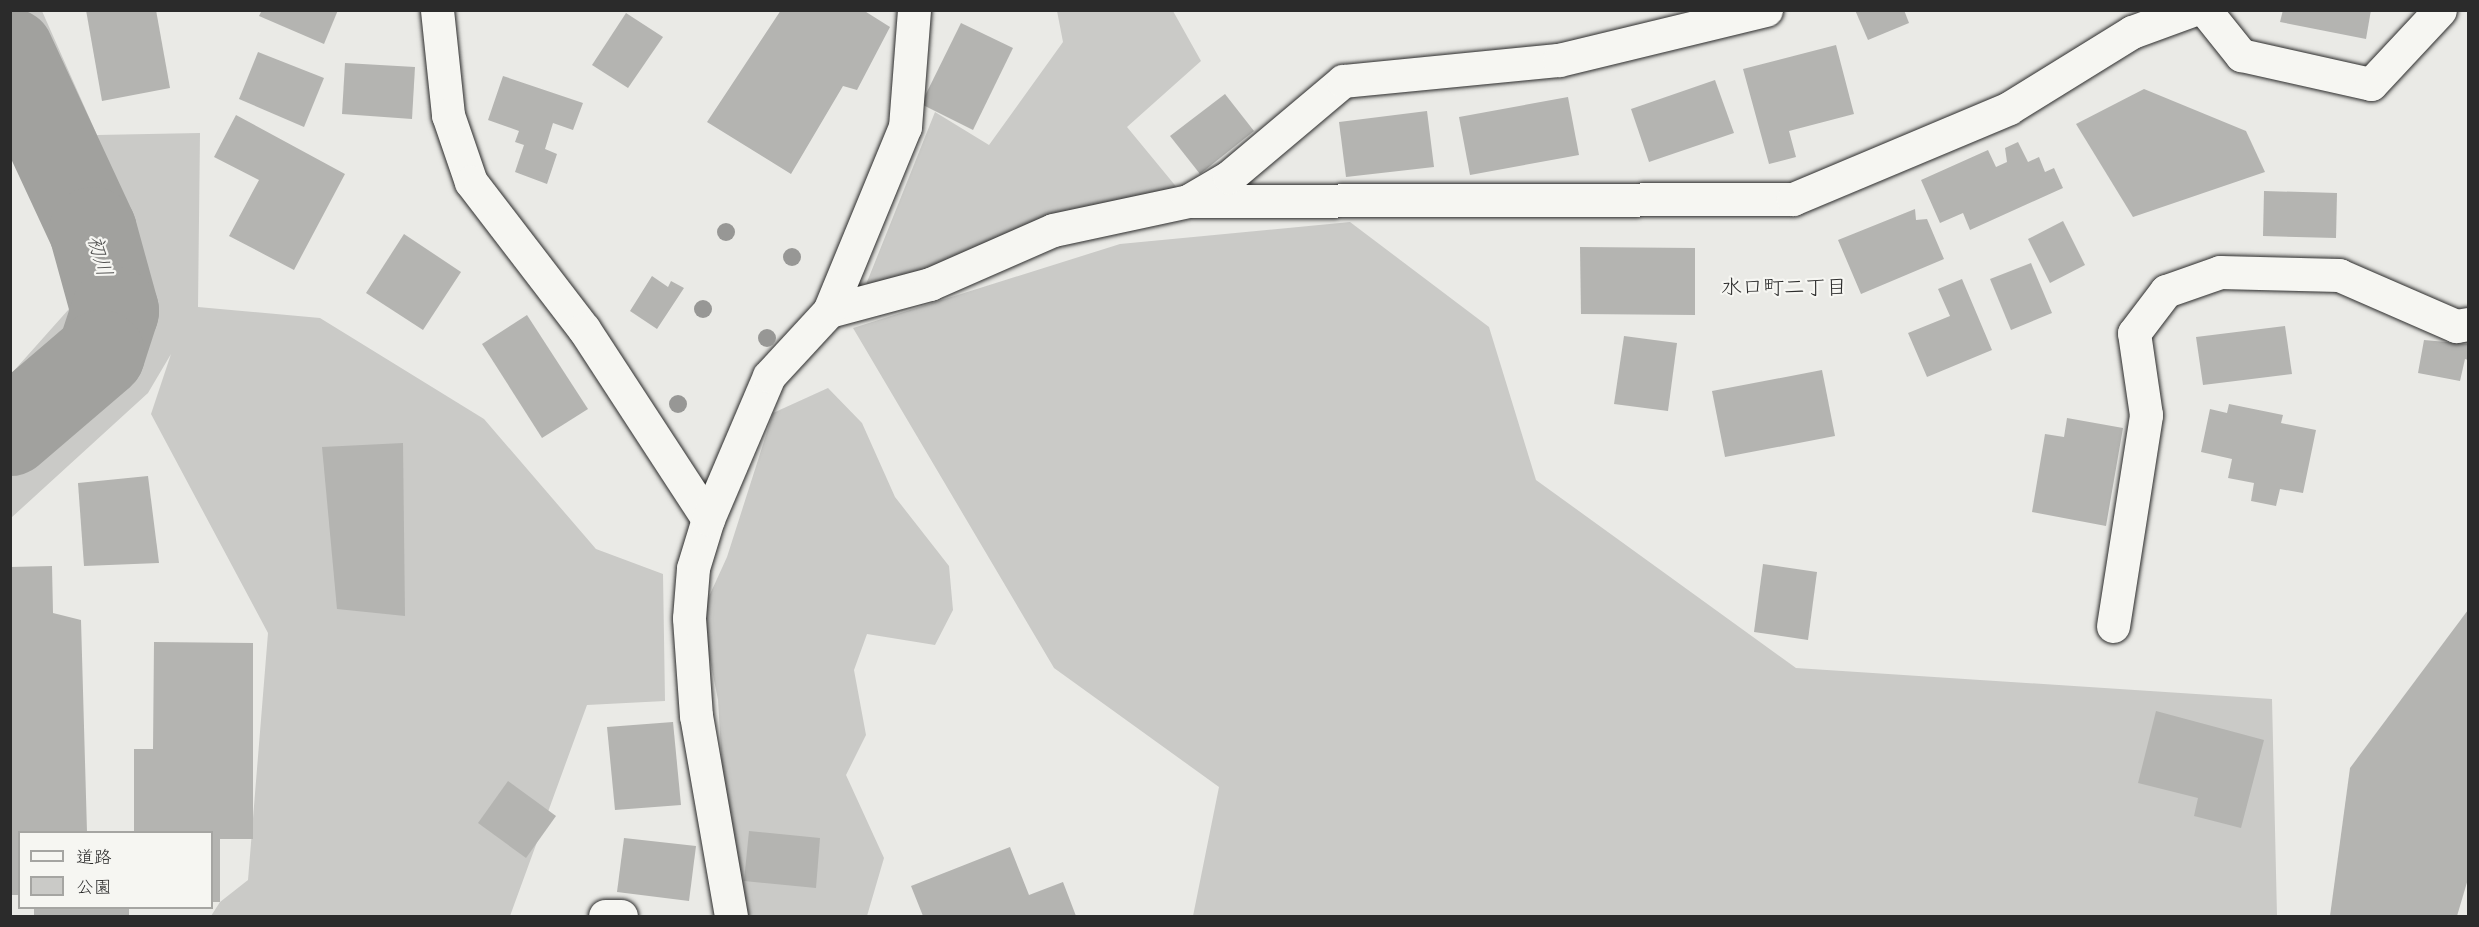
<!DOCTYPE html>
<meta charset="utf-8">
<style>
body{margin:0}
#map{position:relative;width:2479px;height:927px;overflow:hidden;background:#eaeae6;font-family:Mynerve,"Klee One",sans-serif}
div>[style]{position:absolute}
.green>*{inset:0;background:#cacac7}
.river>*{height:88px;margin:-44px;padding:0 44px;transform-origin:44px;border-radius:44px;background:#a1a19e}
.building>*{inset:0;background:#b4b4b1}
.roads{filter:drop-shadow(0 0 2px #2b2b2b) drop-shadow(0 0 2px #2b2b2b)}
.street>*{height:33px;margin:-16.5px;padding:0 16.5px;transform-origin:16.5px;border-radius:16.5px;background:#f6f6f2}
.trees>*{width:18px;height:18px;margin:-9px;border-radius:50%;background:#979795}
span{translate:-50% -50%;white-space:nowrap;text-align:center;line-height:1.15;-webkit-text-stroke:4.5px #f6f6f2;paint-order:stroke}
.water-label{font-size:21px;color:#545453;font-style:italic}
.neighbourhood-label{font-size:21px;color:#2b2b2b}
.frame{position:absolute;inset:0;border:12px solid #2b2b2b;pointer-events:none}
.legend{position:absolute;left:18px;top:831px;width:195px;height:78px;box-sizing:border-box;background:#f6f6f2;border:2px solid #a5a5a2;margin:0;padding:8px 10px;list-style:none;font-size:18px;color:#2b2b2b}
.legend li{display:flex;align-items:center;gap:12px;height:30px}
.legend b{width:30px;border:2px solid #a5a5a2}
</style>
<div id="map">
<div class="green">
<div style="clip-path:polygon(11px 11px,42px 11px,97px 135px,200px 133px,198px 307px,320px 318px,484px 419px,596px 549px,663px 574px,665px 701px,587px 705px,510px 916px,211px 916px,220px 902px,248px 880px,268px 633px,151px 414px,171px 354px,148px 393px,11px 518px,11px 374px,77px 300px,33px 171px,11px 125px)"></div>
<div style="clip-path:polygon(1057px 11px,1173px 11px,1201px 61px,1127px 127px,1188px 201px,859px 302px,935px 112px,989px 145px,1063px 42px)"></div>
<div style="clip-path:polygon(1350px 222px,1489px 327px,1536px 480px,1796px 668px,2272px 699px,2277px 916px,1193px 916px,1219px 787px,1054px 668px,853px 328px,1120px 244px)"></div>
<div style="clip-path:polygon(828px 388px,862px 423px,895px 497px,949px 566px,953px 610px,935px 645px,867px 634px,854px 670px,866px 735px,846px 775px,884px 858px,867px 916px,731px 916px,718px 700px,701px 614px,727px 557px,773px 413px)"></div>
</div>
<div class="river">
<div style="left:10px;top:52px;width:197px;rotate:65.1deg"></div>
<div style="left:93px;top:231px;width:83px;rotate:74.6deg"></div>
<div style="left:115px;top:311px;width:45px;rotate:108deg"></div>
<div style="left:101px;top:354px;width:120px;rotate:139.4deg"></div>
</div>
<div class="building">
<div style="clip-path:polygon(86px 10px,156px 10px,170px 88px,102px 101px)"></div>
<div style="clip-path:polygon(262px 10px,338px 10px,324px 44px,259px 16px)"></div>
<div style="clip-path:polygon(781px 10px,863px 10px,890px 27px,857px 90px,843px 86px,791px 174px,707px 122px)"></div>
<div style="clip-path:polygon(1855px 10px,1904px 10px,1909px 23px,1868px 40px)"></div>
<div style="clip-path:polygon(2283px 10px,2371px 10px,2366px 39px,2280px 22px)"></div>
<div style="clip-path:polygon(626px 13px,663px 37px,628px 88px,592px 65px)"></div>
<div style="clip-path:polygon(961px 23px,1013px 48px,973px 130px,921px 104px)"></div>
<div style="clip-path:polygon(1836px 45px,1854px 114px,1789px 131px,1796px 157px,1769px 164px,1743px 69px)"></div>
<div style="clip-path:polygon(258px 52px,324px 78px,304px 127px,239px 99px)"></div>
<div style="clip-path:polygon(345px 63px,415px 67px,412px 119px,342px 114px)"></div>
<div style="clip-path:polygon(503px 76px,583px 103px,573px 130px,553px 123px,545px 149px,557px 154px,547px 184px,515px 172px,524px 145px,515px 142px,519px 131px,488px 120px)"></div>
<div style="clip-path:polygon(1715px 80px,1734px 133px,1649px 162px,1631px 109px)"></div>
<div style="clip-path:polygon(2144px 89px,2246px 131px,2265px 172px,2133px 217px,2076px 124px)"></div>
<div style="clip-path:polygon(1225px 94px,1254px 131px,1200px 174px,1170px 136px)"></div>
<div style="clip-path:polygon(1568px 97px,1579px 155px,1470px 175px,1459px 117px)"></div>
<div style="clip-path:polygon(1427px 111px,1434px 167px,1346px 177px,1339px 122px)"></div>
<div style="clip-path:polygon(236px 115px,345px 174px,294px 270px,229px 236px,259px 180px,214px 157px)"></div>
<div style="clip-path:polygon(2018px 142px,2028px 162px,2039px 157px,2045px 172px,2054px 168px,2063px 188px,1970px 230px,1963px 213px,1940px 223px,1921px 180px,1988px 150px,1996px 167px,2007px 162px,2005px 148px)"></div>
<div style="clip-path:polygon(2264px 191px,2337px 193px,2336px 238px,2263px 236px)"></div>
<div style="clip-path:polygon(1915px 209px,1916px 220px,1927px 219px,1944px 259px,1861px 294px,1838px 240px)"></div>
<div style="clip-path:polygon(2063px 221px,2085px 265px,2050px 283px,2028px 239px)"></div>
<div style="clip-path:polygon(404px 234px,461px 272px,423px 330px,366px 293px)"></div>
<div style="clip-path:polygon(1580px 247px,1695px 248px,1695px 315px,1581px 314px)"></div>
<div style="clip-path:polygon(2031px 263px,2052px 313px,2011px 330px,1990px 279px)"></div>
<div style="clip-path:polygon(652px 276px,668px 287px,671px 281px,684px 288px,657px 329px,630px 311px)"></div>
<div style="clip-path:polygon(1962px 279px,1992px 350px,1927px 377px,1908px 333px,1950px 316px,1938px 289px)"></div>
<div style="clip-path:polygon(527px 315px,588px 409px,542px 438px,482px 344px)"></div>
<div style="clip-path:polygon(2285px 326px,2292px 374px,2203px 385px,2196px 337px)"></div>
<div style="clip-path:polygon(1624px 336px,1677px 343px,1668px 411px,1614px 404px)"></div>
<div style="clip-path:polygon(2424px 340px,2468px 344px,2468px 360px,2465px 359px,2460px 381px,2418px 373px)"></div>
<div style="clip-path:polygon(1822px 370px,1835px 436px,1725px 457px,1712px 391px)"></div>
<div style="clip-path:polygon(2229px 404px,2283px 415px,2281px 423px,2316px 430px,2303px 493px,2280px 489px,2276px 506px,2251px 501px,2254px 483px,2228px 478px,2232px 459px,2201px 452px,2210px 409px,2227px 413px)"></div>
<div style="clip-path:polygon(2067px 418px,2123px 428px,2106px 526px,2032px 512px,2045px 434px,2064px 437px)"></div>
<div style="clip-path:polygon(403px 443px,405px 616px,337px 609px,322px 447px)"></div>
<div style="clip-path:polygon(148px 476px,159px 563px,84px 566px,78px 483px)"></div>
<div style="clip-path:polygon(1763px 564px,1817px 572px,1808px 640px,1754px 632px)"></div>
<div style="clip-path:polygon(52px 566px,53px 613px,81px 620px,87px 832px,20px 832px,20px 895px,10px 895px,10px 567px)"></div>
<div style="clip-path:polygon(2468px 610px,2468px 879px,2457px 916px,2330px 916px,2350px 768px)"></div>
<div style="clip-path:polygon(154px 642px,253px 643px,253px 839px,220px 839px,220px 902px,212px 902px,212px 832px,134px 832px,134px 749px,153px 749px)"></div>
<div style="clip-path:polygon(2156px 711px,2264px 740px,2241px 828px,2194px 816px,2198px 798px,2138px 783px)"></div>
<div style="clip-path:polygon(673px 722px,681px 805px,615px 810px,607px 727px)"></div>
<div style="clip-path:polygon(508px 781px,556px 816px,526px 858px,478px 823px)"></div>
<div style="clip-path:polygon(749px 831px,820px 838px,816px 888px,744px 881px)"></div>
<div style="clip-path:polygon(624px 838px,696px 846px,689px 901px,617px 892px)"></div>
<div style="clip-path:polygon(1010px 847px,1029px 895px,1063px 882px,1076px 916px,923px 916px,911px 886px)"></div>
<div style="clip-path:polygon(34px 908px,129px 908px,129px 916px,34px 916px)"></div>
</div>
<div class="roads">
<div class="street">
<div style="left:437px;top:10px;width:106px;rotate:84deg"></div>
<div style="left:448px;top:115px;width:71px;rotate:71.1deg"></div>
<div style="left:471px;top:182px;width:185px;rotate:52.5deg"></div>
<div style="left:584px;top:329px;width:227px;rotate:56.9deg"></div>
<div style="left:2205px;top:10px;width:58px;rotate:51.3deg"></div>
<div style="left:2241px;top:55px;width:133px;rotate:12.6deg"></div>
<div style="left:2371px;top:84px;width:101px;rotate:-47deg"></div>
<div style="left:1188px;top:201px;width:605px;rotate:-0.19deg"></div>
<div style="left:1793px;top:199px;width:234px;rotate:-22.8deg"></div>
<div style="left:2009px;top:108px;width:145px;rotate:-31.7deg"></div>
<div style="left:2132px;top:32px;width:64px;rotate:-20.1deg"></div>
<div style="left:829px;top:311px;width:105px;rotate:-15deg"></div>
<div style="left:930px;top:284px;width:134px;rotate:-23.7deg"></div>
<div style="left:1053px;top:230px;width:138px;rotate:-12.1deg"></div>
<div style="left:1188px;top:201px;width:48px;rotate:-30.3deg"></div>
<div style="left:1229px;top:177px;width:149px;rotate:-40.1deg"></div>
<div style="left:1343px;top:81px;width:217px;rotate:-5.6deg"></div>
<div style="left:1559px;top:60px;width:213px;rotate:-13.6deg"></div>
<div style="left:2113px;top:626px;width:214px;rotate:-81.1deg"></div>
<div style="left:2146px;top:415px;width:83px;rotate:-98.3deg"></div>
<div style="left:2134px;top:333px;width:53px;rotate:-52.7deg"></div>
<div style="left:2166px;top:291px;width:57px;rotate:-19.4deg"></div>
<div style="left:2220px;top:272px;width:119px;rotate:1.4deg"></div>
<div style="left:2339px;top:275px;width:128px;rotate:23.6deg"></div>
<div style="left:2456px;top:326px;width:12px;rotate:-9deg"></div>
<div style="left:605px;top:916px;width:16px"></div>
<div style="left:731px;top:916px;width:203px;rotate:-99.9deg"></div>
<div style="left:696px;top:716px;width:98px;rotate:-94.1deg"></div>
<div style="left:689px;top:618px;width:50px;rotate:-85.4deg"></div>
<div style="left:693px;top:568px;width:51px;rotate:-73deg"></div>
<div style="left:708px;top:519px;width:155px;rotate:-66.9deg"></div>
<div style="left:769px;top:376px;width:88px;rotate:-47.3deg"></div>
<div style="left:829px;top:311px;width:199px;rotate:-67.6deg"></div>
<div style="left:905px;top:127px;width:117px;rotate:-85.6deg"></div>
</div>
</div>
<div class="trees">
<div style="left:726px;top:232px"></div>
<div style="left:792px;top:257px"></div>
<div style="left:703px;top:309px"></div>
<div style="left:767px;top:338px"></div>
<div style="left:678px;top:404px"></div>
</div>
<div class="water-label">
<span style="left:99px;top:256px;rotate:74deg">初川</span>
</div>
<div class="neighbourhood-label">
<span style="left:1784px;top:288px">水口町二丁目</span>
</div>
<div class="frame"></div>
<ul class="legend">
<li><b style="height:8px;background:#f6f6f2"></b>道路</li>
<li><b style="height:16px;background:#cacac7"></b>公園</li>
</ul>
</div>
